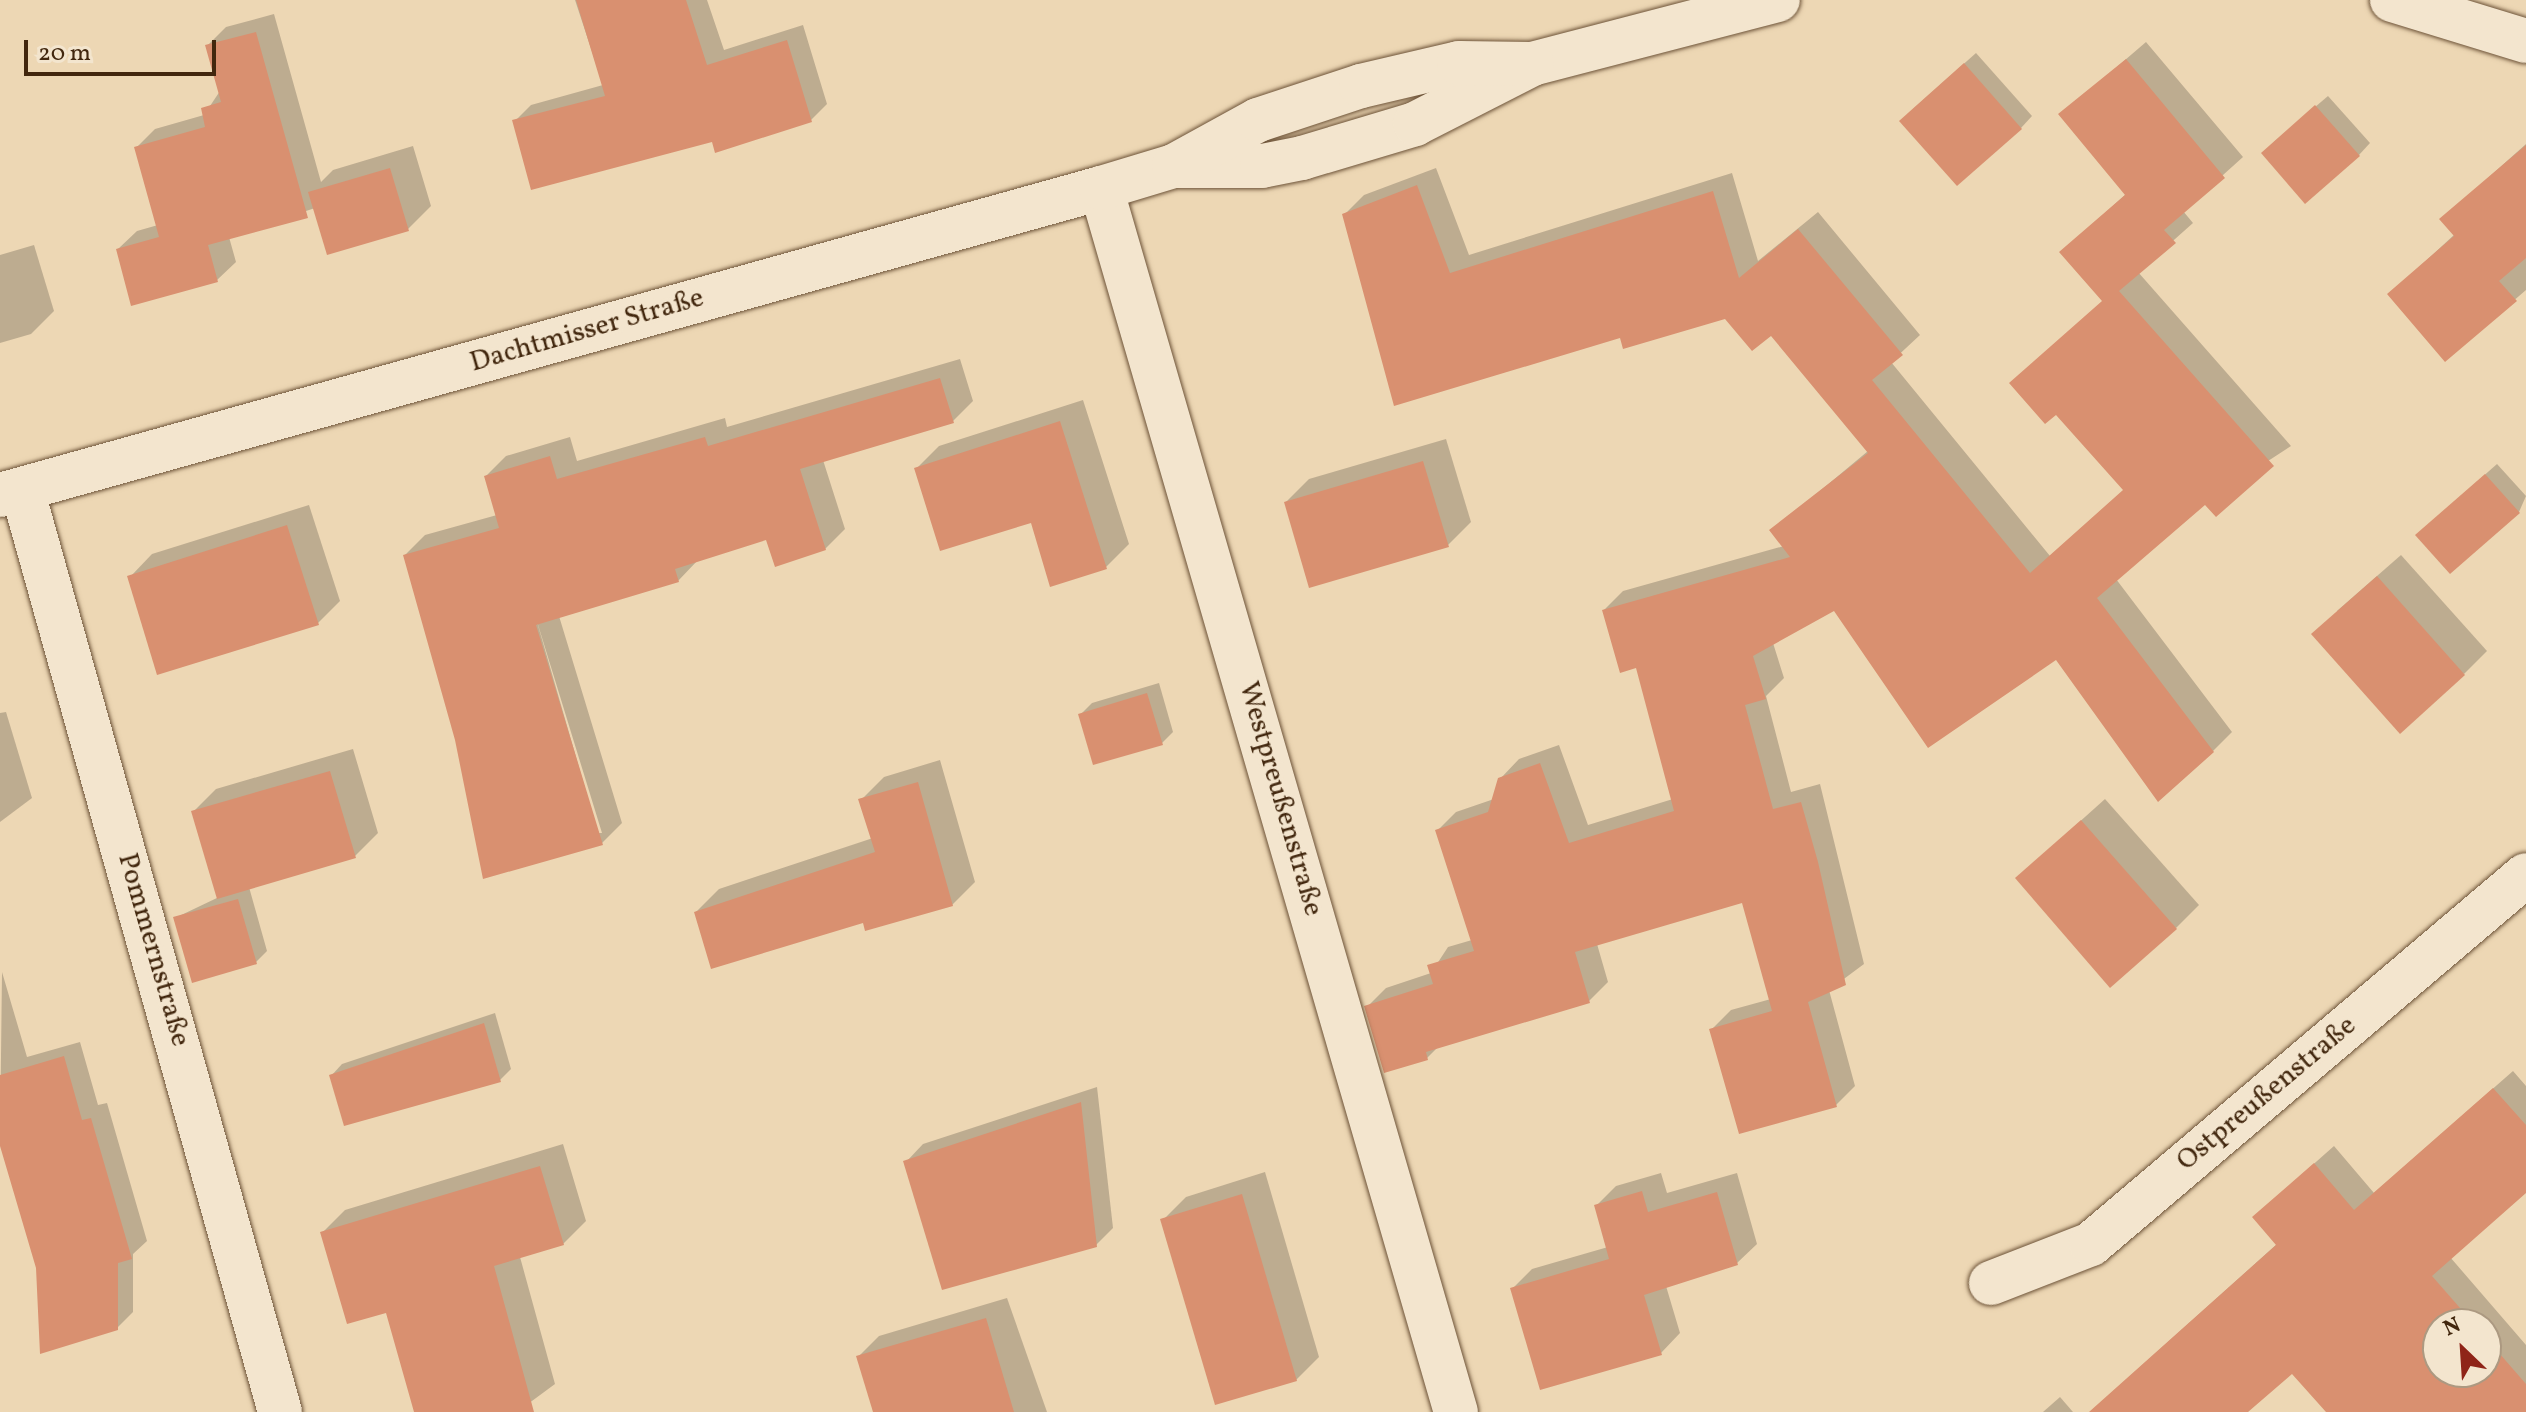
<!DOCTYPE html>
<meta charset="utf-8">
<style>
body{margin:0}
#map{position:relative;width:2526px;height:1412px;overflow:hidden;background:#edd7b4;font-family:Vollkorn,serif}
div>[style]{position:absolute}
.shadow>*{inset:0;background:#0003}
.building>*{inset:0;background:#d99070}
.roads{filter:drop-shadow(0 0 2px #6d5338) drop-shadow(0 0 2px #6d5338)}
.minor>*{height:44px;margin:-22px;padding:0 22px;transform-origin:22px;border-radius:22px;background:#f3e5ce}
.tertiary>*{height:44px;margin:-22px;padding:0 22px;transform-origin:22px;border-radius:22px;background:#f3e5ce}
span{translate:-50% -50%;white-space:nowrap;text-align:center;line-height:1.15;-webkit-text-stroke:7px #f3e5ce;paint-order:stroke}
.street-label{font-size:28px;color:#42270e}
.north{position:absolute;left:2422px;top:1308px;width:80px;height:80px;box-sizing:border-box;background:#f3e5ce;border:2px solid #ac9981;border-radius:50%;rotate:335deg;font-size:22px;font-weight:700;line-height:32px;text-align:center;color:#42270e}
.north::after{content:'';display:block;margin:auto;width:28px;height:36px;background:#8f2418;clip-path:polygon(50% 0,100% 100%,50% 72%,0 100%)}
.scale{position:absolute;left:24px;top:40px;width:192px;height:36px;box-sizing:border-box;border:4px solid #42270e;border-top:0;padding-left:10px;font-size:24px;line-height:28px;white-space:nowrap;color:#42270e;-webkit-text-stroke:6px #f3e5ce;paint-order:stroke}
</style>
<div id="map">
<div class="shadow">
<div style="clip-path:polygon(575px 0,707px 0,724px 50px,803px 25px,827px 104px,811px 120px,713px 140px,515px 121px,531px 105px,603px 85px)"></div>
<div style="clip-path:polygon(274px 14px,321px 182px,333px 170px,413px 146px,431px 206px,408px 229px,315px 208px,229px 237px,236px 262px,217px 280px,118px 249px,137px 231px,158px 225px,136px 148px,155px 129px,204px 115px,220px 91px,207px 46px,226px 27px)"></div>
<div style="clip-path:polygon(2146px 42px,2243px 157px,2183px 211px,2193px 223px,2138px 272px,2291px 446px,2205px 502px,2116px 579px,2232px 732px,2213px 751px,2056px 657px,1835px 608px,1773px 643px,1784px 678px,1766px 696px,1791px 792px,1820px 784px,1864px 964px,1829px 990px,1855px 1086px,1836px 1105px,1712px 1029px,1731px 1010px,1771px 999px,1743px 900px,1597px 944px,1608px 982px,1589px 1001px,1439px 1046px,1427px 1058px,1367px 1007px,1386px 988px,1431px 973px,1448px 947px,1472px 940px,1437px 831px,1456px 812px,1494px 799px,1500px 779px,1519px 759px,1559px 745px,1588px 825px,1673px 799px,1637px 666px,1604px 610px,1623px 591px,1784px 546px,1772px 531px,1868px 451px,1771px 333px,1726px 317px,1621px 335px,1395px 403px,1345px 214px,1364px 195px,1436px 168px,1469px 255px,1732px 173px,1758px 261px,1818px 212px,1920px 335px,1891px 362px,2050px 556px,2125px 489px,2103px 300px,2062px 252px,2126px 194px,2061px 115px)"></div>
<div style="clip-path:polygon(1976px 53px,2032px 116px,2021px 128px,1913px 109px)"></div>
<div style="clip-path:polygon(2328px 96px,2370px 143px,2359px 155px,2274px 142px)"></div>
<div style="clip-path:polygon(2526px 144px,2526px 290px,2446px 359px,2390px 294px,2455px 234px,2442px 219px)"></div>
<div style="clip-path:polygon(34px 245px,54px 311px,31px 334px,0 343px,0 255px)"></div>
<div style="clip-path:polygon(evenodd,960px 359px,973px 401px,953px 421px,823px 460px,845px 529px,825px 549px,767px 537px,698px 560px,678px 581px,559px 616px,622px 823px,602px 843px,457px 739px,405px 555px,425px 535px,497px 515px,486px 476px,506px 456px,570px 437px,577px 461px,725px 418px,727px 427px,960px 359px,535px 615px,602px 833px,598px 833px,535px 615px)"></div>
<div style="clip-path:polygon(1083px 400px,1129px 544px,1106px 567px,1032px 521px,916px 469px,939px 446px)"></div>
<div style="clip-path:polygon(1446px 439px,1471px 522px,1448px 545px,1286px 502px,1309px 479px)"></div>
<div style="clip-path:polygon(2497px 464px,2526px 496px,2519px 512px,2429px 524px)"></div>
<div style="clip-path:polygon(309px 505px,340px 601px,318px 623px,130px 577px,152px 554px)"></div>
<div style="clip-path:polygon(2401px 555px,2487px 651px,2464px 674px,2337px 611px)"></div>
<div style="clip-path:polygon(1159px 683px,1173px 732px,1162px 743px,1081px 714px,1092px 703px)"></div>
<div style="clip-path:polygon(6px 712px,32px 798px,0 822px,0 713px)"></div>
<div style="clip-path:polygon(353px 749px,378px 833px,355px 856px,249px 887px,267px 951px,256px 962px,175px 918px,219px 897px,193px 812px,216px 789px)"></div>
<div style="clip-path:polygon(940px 760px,975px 882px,952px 905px,864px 920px,696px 912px,719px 889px,873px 838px,861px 800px,884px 777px)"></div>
<div style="clip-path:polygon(2105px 799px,2199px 905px,2176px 928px,2017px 878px)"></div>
<div style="clip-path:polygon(2px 972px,27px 1057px,80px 1042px,98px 1105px,107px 1103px,147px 1241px,133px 1254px,133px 1312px,117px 1328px,38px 1268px,0 1140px)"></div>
<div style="clip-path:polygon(495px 1013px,511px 1069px,500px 1080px,331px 1076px,342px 1064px)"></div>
<div style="clip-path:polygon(evenodd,2513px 1071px,2526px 1086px,2526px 1190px,2450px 1257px,2526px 1345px,2526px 1412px,2329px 1412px,2292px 1371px,2245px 1412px,2090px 1412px,2277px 1244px,2254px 1217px,2334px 1146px,2374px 1193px,2513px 1071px,2438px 1324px,2486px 1324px,2486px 1372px,2438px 1372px,2438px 1324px)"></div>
<div style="clip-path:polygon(1097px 1087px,1113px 1228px,1095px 1246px,906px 1162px,923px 1144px)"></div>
<div style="clip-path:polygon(563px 1144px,586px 1221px,563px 1244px,520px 1257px,555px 1384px,517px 1412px,417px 1412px,387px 1310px,322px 1233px,345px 1210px)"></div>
<div style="clip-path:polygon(1265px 1172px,1319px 1357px,1296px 1380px,1163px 1220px,1186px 1197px)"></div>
<div style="clip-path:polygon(1661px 1173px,1667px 1193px,1737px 1173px,1757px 1244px,1737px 1263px,1666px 1286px,1680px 1333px,1661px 1353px,1513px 1288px,1532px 1269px,1608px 1247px,1596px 1206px,1616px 1186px)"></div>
<div style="clip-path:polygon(1007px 1298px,1047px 1412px,875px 1412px,858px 1357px,879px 1336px)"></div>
<div style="clip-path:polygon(2060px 1397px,2073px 1412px,2043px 1412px)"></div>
</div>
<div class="building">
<div style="clip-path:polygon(576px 0,686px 0,707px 65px,787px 40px,812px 122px,715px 153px,712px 142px,531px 190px,512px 120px,605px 96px)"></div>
<div style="clip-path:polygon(256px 32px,308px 218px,208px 245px,218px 282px,131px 306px,116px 249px,159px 237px,134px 147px,205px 127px,201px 108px,221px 102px,205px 45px)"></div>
<div style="clip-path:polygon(2126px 59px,2225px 178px,2164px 230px,2176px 243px,2119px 291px,2274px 466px,2216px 517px,2205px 505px,2097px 598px,2214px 752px,2158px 802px,2056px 660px,1928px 748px,1834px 611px,1753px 656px,1766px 699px,1745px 705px,1773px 809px,1801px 802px,1818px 862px,1846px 985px,1808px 1002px,1837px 1107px,1739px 1134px,1709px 1029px,1772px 1011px,1742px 903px,1575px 952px,1590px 1003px,1426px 1052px,1428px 1060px,1384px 1073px,1364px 1006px,1433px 984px,1427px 965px,1474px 951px,1435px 830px,1488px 812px,1498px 778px,1540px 763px,1569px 843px,1674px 811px,1636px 668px,1620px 673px,1602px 610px,1790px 557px,1769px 530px,1868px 453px,1771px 336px,1752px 351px,1725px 319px,1623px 349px,1620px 338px,1394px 406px,1342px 214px,1417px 185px,1450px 273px,1713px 191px,1739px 278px,1798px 229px,1903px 355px,1872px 380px,2030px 573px,2123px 490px,2056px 415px,2045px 424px,2009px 383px,2102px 301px,2059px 252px,2125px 195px,2058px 114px)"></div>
<div style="clip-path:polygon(1964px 63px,2022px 129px,1957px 186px,1899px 121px)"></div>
<div style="clip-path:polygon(2315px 105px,2360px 156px,2305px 204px,2261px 153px)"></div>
<div style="clip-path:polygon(2526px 145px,2526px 258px,2499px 281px,2517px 301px,2445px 362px,2387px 294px,2454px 236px,2439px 219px)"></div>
<div style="clip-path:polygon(390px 168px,409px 231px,327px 255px,308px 192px)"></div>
<div style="clip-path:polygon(940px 378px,954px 423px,800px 469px,826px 550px,775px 567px,766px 540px,675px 569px,679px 582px,536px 625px,603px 845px,483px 879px,455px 740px,403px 555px,499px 528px,484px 476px,550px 456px,557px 479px,705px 437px,708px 446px)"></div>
<div style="clip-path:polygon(1060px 421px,1107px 569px,1050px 587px,1031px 523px,940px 551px,914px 468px)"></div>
<div style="clip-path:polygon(1423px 461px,1449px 547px,1309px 588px,1284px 502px)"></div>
<div style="clip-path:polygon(2485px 474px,2520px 513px,2450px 574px,2415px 535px)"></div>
<div style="clip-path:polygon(287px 525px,319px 625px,157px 675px,127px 576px)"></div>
<div style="clip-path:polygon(2377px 576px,2465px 675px,2400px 734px,2311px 634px)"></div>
<div style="clip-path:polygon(1147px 693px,1163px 745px,1093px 765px,1078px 714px)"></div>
<div style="clip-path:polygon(330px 771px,356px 858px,217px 899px,191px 811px)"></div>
<div style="clip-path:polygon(918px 782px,953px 906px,865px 931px,863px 923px,711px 969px,694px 912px,875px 852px,858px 799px)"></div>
<div style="clip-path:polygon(2081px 820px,2177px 929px,2110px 988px,2015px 878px)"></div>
<div style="clip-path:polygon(238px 899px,257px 964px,192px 983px,173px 917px)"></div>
<div style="clip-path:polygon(484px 1023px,501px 1082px,344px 1126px,329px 1075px)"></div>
<div style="clip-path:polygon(64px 1056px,82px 1120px,91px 1118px,132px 1259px,118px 1263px,118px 1330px,40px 1354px,36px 1268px,0 1146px,0 1075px)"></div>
<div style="clip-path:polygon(2493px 1088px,2526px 1125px,2526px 1193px,2432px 1276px,2474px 1324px,2438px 1324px,2438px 1372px,2486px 1372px,2486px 1338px,2526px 1384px,2526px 1412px,2326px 1412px,2292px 1374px,2248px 1412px,2089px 1412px,2276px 1245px,2252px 1217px,2314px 1163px,2354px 1210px)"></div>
<div style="clip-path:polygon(1081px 1102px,1097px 1247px,942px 1290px,903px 1161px)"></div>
<div style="clip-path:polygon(540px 1166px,564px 1245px,494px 1266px,534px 1412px,414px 1412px,386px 1313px,347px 1324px,320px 1232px)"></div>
<div style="clip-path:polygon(1642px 1191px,1648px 1212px,1717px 1192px,1738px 1265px,1644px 1295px,1662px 1355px,1540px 1390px,1510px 1288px,1609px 1259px,1594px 1205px)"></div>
<div style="clip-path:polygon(1242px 1194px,1297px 1381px,1215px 1405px,1160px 1219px)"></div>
<div style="clip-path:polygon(986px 1318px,1014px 1412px,873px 1412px,856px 1356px)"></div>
</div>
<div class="roads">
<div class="minor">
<div style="left:1101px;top:188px;width:1274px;rotate:73.83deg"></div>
<div style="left:22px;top:489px;width:958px;rotate:74.38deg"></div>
<div style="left:1991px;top:1283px;width:107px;rotate:-21.3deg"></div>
<div style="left:2091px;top:1244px;width:570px;rotate:-40.31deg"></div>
</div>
<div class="tertiary">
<div style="left:2392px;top:0;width:140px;rotate:17deg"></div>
<div style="left:1174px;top:166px;width:88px"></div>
<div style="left:1262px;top:166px;width:41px;rotate:-11.3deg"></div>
<div style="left:1302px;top:158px;width:118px;rotate:-16.7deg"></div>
<div style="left:1415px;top:124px;width:131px;rotate:-27.1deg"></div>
<div style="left:1532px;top:64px;width:254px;rotate:-14.6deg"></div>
<div style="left:0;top:495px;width:1143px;rotate:-15.58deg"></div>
<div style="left:1101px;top:188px;width:76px;rotate:-16.8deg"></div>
<div style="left:1174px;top:166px;width:96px;rotate:-28.7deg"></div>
<div style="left:1258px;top:120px;width:108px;rotate:-18.3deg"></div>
<div style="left:1361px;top:86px;width:101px;rotate:-13.2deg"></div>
<div style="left:1459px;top:63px;width:73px;rotate:0.8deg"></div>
</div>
</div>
<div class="street-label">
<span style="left:587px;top:331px;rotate:-16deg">Dachtmisser Straße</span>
<span style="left:1280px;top:799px;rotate:74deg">Westpreußenstraße</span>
<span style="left:153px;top:950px;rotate:74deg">Pommernstraße</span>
<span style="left:2267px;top:1094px;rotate:-40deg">Ostpreußenstraße</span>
</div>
<div class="north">N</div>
<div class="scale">20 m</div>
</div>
